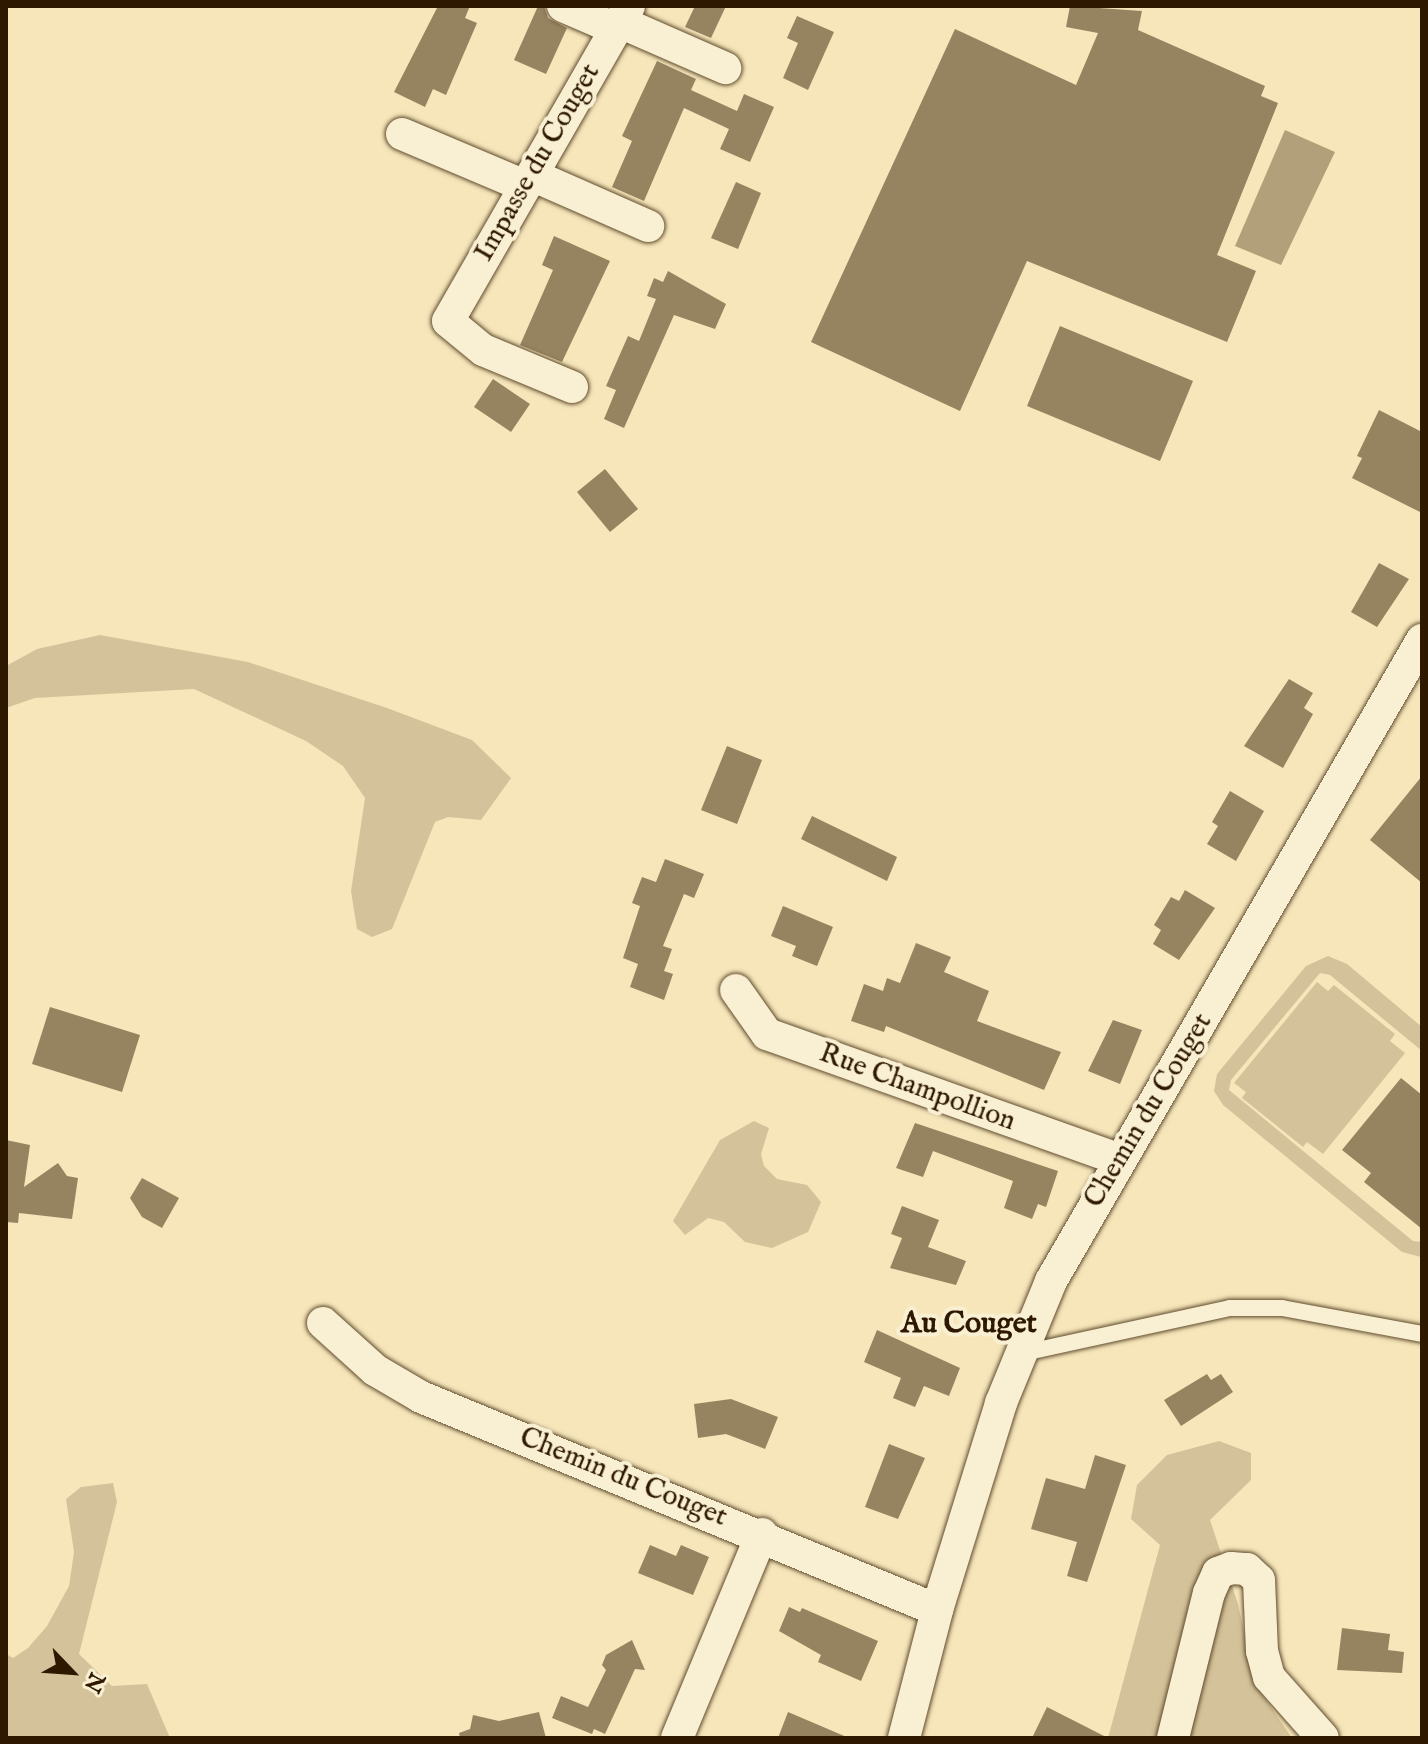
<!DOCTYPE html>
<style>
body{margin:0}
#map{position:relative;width:1428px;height:1744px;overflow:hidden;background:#f6e6ba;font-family:"IM FELL English",serif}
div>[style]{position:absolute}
.green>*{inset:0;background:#d4c39a}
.water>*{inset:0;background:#b2a07b}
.building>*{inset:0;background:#968461}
.roads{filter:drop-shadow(0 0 2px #604c2e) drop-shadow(0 0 2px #604c2e)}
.lane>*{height:16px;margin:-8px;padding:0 8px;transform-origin:8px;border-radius:8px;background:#f9efd2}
.street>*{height:32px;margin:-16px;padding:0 16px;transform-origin:16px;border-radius:16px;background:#f9efd2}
span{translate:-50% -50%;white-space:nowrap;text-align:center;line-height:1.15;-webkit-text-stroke:8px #f9efd2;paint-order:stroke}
.street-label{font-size:28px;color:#2e1900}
.neighbourhood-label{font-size:30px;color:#2e1900;font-weight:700}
.frame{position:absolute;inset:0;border:8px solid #2e1900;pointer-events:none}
.north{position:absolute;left:32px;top:1632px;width:80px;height:80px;-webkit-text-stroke:6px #f9efd2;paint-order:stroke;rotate:115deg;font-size:22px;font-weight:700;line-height:32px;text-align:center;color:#2e1900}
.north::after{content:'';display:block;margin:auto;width:28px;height:36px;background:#2e1900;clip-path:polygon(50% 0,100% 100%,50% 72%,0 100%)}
</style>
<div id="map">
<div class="green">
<div style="clip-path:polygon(100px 635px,248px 662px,387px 708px,472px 740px,511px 778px,481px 820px,448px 817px,435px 822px,392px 929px,372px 937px,357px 929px,351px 891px,365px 798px,343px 766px,306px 741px,194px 689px,35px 698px,6px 708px,6px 666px,37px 649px)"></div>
<div style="clip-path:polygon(1328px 956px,1347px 964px,1422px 1027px,1422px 1051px,1330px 975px,1320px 973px,1231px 1080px,1229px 1090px,1413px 1241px,1422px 1242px,1421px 1257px,1402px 1252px,1223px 1105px,1214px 1091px,1217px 1074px,1306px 966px)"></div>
<div style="clip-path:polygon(1317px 982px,1328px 991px,1334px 985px,1395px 1034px,1390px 1041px,1405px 1053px,1323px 1154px,1307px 1142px,1303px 1147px,1242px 1098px,1246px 1092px,1234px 1083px)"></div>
<div style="clip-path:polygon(754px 1121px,769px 1128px,761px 1154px,764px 1166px,777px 1179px,807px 1185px,821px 1202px,808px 1232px,772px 1248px,745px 1242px,724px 1222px,708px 1218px,685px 1235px,673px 1221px,720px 1140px)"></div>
<div style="clip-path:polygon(1219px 1441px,1251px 1453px,1251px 1480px,1210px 1520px,1238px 1604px,1255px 1684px,1292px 1738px,1108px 1738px,1160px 1545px,1131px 1519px,1137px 1485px,1167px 1455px)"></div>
<div style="clip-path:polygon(113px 1483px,117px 1502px,79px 1654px,112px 1686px,147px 1684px,170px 1738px,6px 1738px,6px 1654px,13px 1658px,28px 1648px,47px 1626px,69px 1586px,74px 1552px,66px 1499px,81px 1487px)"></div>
</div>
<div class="water">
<div style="clip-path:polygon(1285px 130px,1335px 152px,1281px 265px,1235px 246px)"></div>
</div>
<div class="building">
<div style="clip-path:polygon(438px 6px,470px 6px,465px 18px,477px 23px,446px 95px,433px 89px,425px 107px,394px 92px)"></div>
<div style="clip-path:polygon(538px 6px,544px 6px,548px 18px,567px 28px,546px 74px,514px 60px)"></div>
<div style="clip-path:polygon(695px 6px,726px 6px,711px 38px,685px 27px)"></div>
<div style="clip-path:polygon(1070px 6px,1142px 11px,1138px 30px,1265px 86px,1261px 96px,1278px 103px,1217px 255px,1256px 271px,1227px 342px,1027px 261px,960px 411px,811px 342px,955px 29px,1076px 85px,1098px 33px,1066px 27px)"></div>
<div style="clip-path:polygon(797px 16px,834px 32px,808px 90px,783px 78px,798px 43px,787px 38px)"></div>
<div style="clip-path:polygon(657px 61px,696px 79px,691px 90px,737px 111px,744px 94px,774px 107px,750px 162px,720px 149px,729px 129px,684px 108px,644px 201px,612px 187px,632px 141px,622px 136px)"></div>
<div style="clip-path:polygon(736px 182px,761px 193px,738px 249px,711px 238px)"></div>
<div style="clip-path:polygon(554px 236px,610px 261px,562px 362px,520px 345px,553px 270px,542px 265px)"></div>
<div style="clip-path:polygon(668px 271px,726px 304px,715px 329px,674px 315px,624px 428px,604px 419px,616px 390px,606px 386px,628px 336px,639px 341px,656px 299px,647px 296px,654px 278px,663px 282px)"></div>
<div style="clip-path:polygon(1060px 326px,1193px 381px,1160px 461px,1027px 406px)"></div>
<div style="clip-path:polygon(493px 379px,530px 404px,511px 432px,474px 407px)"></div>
<div style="clip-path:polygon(1379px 410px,1422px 432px,1422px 513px,1352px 478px,1362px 458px,1357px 456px)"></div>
<div style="clip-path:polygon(605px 469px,638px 509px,610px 532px,577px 492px)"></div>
<div style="clip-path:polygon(1379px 563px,1409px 579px,1377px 627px,1351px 612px)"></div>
<div style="clip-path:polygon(1289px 679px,1313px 693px,1304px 708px,1313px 714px,1283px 768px,1244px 746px)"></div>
<div style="clip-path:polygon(727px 746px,762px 760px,737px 824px,701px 810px)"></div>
<div style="clip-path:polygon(1422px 776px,1422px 883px,1370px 840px)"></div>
<div style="clip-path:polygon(1230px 791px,1264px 811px,1236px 861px,1207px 844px,1218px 826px,1212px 822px)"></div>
<div style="clip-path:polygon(812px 816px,897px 857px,887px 881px,801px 839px)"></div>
<div style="clip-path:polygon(665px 859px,704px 874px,694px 898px,684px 894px,663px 946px,672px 949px,664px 971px,673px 974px,664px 1000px,630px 987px,638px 964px,623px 958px,640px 906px,632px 903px,642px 877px,656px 882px)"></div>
<div style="clip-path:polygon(1185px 890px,1215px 908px,1179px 960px,1153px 944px,1161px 930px,1154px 925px,1171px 897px,1179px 901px)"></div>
<div style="clip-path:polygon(783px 906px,833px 927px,817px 966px,792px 956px,796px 946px,771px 936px)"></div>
<div style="clip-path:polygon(916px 943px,951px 957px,944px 972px,989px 991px,977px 1021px,1061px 1052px,1044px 1090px,886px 1026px,884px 1032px,851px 1021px,864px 984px,883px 991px,887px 978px,900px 983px)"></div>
<div style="clip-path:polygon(50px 1007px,140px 1035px,122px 1092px,32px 1064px)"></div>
<div style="clip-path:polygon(1113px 1020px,1142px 1030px,1120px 1084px,1088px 1071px)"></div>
<div style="clip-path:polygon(1401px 1078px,1422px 1095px,1422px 1229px,1364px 1182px,1371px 1173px,1342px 1150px)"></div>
<div style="clip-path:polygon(915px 1123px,1058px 1171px,1046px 1207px,1038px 1204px,1032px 1219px,1004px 1208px,1013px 1181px,933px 1151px,923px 1177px,896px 1168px)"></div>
<div style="clip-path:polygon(6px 1140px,30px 1145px,24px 1187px,58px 1163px,67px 1176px,78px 1178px,72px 1219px,19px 1213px,18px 1223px,6px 1222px)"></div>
<div style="clip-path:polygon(142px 1178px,179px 1198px,162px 1228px,142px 1217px,130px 1198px)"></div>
<div style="clip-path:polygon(902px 1206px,939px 1220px,928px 1247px,966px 1261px,956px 1285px,890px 1268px,902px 1238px,891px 1234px)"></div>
<div style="clip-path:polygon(877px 1330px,960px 1368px,949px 1396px,924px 1386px,915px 1407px,893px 1398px,901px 1378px,864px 1362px)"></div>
<div style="clip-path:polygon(1207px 1374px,1211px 1380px,1221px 1374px,1233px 1392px,1181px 1426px,1164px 1400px)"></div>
<div style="clip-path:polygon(731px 1399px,778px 1417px,765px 1449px,726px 1434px,698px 1438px,694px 1404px)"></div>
<div style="clip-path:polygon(889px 1444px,925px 1458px,898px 1519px,865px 1507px)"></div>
<div style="clip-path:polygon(1095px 1455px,1126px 1465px,1087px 1582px,1067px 1576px,1077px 1542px,1031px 1529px,1046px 1478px,1085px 1489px)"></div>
<div style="clip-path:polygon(650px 1545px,676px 1556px,681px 1545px,709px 1557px,693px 1595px,638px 1573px)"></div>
<div style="clip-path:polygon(789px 1607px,800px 1612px,802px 1608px,878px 1641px,861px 1681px,818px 1662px,821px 1655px,779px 1631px)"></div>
<div style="clip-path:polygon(1342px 1628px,1390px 1634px,1388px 1650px,1404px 1652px,1402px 1673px,1337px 1670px)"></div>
<div style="clip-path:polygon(632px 1640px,645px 1670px,635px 1669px,605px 1734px,594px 1729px,592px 1734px,552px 1718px,561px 1696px,588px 1707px,606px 1670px,602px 1665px,606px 1655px)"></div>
<div style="clip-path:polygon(1047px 1707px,1108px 1738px,1032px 1738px)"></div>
<div style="clip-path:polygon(539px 1712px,546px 1738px,460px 1738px,459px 1733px,470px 1729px,473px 1715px,499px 1721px)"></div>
<div style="clip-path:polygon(788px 1712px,849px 1738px,778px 1738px)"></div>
</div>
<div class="roads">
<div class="lane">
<div style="left:1019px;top:1354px;width:216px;rotate:-12.3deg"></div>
<div style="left:1230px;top:1308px;width:52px"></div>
<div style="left:1282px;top:1308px;width:142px;rotate:10.5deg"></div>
</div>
<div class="street">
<div style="left:563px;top:6px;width:58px;rotate:23.5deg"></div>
<div style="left:620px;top:22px;width:115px;rotate:23.7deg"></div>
<div style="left:402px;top:134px;width:134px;rotate:22.9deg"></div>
<div style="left:532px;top:175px;width:127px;rotate:23.7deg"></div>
<div style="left:572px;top:387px;width:96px;rotate:-157.4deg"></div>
<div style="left:483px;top:350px;width:45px;rotate:-140.4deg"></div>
<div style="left:448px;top:321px;width:363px;rotate:-60.1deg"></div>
<div style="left:736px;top:990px;width:54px;rotate:54.8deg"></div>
<div style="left:767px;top:1034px;width:373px;rotate:19.6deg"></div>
<div style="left:323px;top:1323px;width:70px;rotate:42.1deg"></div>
<div style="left:375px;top:1370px;width:53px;rotate:30.4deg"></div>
<div style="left:421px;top:1397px;width:558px;rotate:22.43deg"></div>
<div style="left:677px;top:1738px;width:221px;rotate:-67.4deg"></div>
<div style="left:904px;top:1738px;width:132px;rotate:-75.5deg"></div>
<div style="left:937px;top:1610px;width:217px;rotate:-72.8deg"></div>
<div style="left:1001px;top:1403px;width:132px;rotate:-67.7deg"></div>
<div style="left:1051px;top:1281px;width:741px;rotate:-59.94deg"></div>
<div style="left:1173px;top:1738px;width:149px;rotate:-76.1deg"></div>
<div style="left:1209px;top:1593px;width:22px;rotate:-66deg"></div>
<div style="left:1218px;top:1573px;width:14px;rotate:-21deg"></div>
<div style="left:1231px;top:1568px;width:16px;rotate:4deg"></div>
<div style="left:1247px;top:1569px;width:16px;rotate:43deg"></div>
<div style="left:1259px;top:1580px;width:71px;rotate:87.6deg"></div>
<div style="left:1262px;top:1651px;width:27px;rotate:75deg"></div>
<div style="left:1269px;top:1677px;width:81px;rotate:48.5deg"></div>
</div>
</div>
<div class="street-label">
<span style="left:538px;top:163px;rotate:-60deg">Impasse du Couget</span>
<span style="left:917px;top:1088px;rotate:20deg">Rue Champollion</span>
<span style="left:1149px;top:1111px;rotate:-59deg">Chemin du Couget</span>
<span style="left:623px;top:1478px;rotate:22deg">Chemin du Couget</span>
</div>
<div class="neighbourhood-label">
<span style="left:969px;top:1324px">Au Couget</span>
</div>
<div class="frame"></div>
<div class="north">N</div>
</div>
